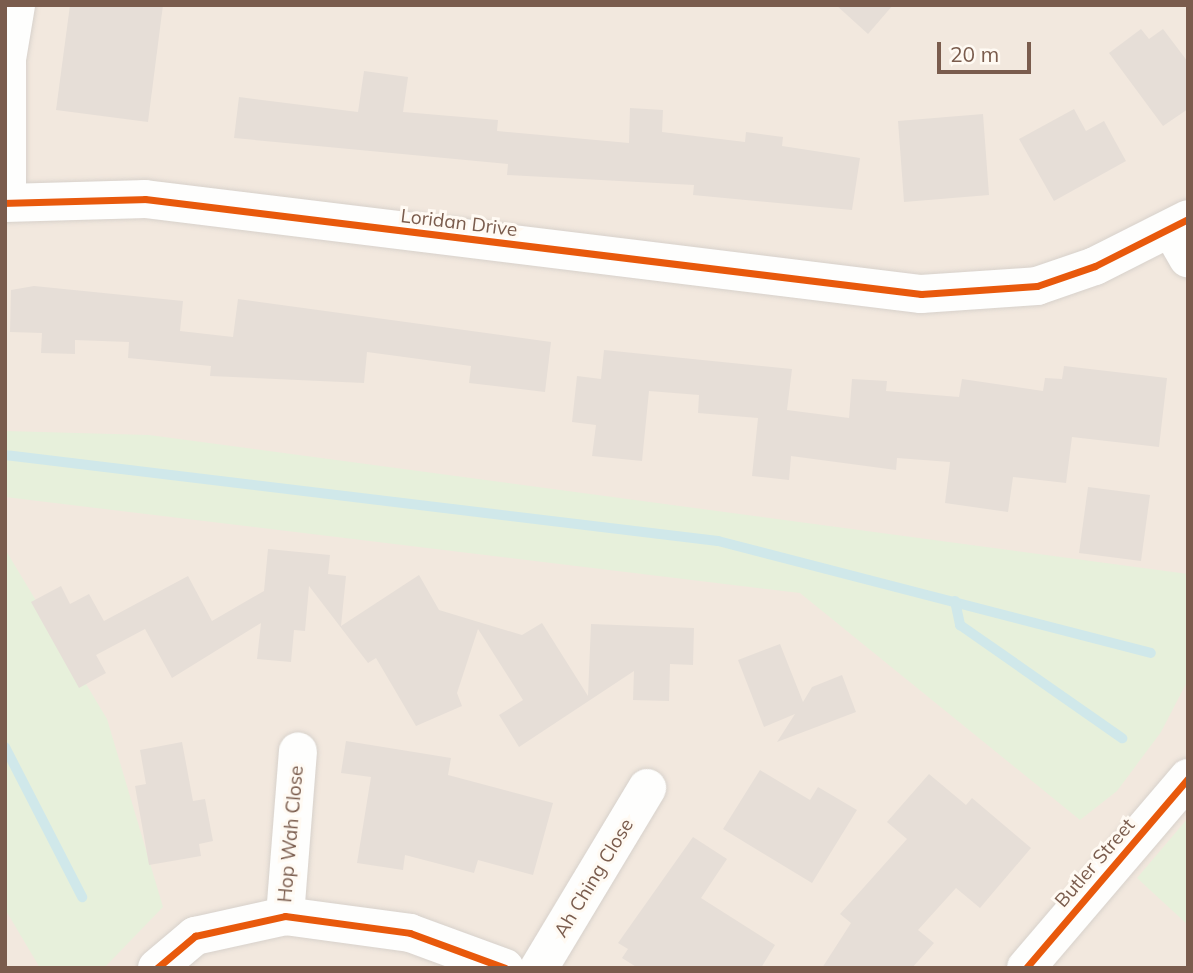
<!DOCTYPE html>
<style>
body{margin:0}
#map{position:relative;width:1193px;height:973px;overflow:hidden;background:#f9f5f0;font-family:Mulish,sans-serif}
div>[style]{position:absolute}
.residential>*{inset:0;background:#f2e8de}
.green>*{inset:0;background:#e7f0db}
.stream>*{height:10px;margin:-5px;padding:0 5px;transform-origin:5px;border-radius:5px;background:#d0e8ea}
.building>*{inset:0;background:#e6ded7}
.roads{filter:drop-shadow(0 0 2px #d7d1cb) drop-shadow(0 0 2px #d7d1cb)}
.minor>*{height:38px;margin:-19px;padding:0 19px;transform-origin:19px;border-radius:19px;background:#fefefd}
.cycleway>*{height:7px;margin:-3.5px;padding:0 3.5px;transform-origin:3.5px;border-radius:3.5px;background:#e8590c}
span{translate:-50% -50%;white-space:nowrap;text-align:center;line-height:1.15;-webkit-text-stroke:6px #fffaf3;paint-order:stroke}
.street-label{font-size:19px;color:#7a5c4d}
.frame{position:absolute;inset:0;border:7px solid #7a5c4d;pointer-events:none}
.scale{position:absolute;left:937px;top:42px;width:94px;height:32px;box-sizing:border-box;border:4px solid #7a5c4d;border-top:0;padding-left:9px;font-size:21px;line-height:24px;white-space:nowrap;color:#7a5c4d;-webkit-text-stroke:5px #fffaf3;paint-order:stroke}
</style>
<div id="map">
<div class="residential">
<div style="clip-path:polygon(5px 5px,1188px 5px,1188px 968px,5px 968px)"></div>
</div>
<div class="green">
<div style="clip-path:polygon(5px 431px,149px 435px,1188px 574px,1188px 680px,1161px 732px,1117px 791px,1080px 820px,800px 593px,5px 497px)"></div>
<div style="clip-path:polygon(5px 549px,107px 719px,163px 907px,104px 968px,40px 968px,5px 909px)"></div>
<div style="clip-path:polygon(1188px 818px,1188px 925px,1137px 878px)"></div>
</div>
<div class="stream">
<div style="left:5px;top:455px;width:718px;rotate:6.88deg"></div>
<div style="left:718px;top:541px;width:447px;rotate:14.5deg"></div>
<div style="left:955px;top:601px;width:25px;rotate:78deg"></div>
<div style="left:960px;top:625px;width:198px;rotate:34.9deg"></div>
<div style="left:5px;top:747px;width:169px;rotate:62.8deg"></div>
</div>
<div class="building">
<div style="clip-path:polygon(70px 5px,163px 5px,148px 122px,56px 110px)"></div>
<div style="clip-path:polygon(836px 5px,893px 5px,868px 34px)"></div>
<div style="clip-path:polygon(1141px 29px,1149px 39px,1163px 29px,1188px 62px,1188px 109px,1163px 126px,1109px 53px)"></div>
<div style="clip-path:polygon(364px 71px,408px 77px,403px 112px,498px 120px,497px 131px,629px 143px,630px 108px,663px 110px,662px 132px,745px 142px,746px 132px,783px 137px,782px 146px,860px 158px,852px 210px,693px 195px,694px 185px,507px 175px,508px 164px,234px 138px,239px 97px,358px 112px)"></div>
<div style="clip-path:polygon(1074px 109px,1086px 131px,1104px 121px,1126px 161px,1054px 201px,1019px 139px)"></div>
<div style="clip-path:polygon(983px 114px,989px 195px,904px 202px,898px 121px)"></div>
<div style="clip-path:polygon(34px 286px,183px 301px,180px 331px,233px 337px,238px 299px,551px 342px,545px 392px,469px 383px,471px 366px,367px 352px,364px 383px,210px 376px,211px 366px,128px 358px,129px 342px,75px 340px,75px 354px,41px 353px,42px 333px,10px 332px,11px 290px)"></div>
<div style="clip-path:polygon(604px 350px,792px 369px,787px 410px,849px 418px,852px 379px,887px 381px,886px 391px,959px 397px,962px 379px,1043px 391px,1045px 378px,1062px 379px,1064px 366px,1167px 378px,1159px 447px,1072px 437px,1066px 483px,1013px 477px,1008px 512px,945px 503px,950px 462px,897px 458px,896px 470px,791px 456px,789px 480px,752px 476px,758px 418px,698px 413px,699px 395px,649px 391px,642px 461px,592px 456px,596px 425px,572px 422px,577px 376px,601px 379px)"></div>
<div style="clip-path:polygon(1088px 487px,1150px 495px,1141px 561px,1079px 553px)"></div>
<div style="clip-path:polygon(268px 549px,330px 555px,328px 574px,346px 576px,341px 626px,419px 575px,439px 610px,522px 635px,542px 623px,588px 696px,591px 624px,694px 628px,693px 665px,670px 664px,669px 701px,633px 700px,634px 671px,519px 747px,499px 715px,523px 700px,478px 629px,457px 693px,462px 706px,416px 726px,376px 658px,368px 663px,309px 586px,305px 631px,294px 630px,291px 662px,257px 659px,261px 623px,172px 678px,145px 629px,96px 655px,106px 673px,79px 688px,31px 602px,61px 586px,70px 604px,89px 594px,104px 621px,188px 576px,212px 621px,264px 591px)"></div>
<div style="clip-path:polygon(780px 644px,803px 702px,812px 687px,842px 675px,856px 712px,777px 742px,795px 714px,764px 727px,738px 660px)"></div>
<div style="clip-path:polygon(346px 741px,451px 758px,448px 775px,553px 803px,533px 875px,478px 860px,474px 873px,405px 855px,403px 870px,357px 863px,371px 777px,341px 773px)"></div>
<div style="clip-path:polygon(182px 742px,193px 801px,205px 799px,213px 841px,199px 844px,201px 856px,149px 865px,135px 786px,146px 784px,140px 750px)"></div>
<div style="clip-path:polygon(760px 770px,810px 800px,818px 787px,857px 810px,812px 883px,723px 829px)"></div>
<div style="clip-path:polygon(929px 774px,966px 805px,972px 798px,1031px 848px,980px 908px,956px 888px,918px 930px,934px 943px,912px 968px,822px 968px,851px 923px,840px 914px,907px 839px,887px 822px)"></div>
<div style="clip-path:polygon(693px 837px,727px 859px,701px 898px,775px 945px,761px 968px,638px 968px,622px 958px,628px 949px,618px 943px)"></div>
</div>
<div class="roads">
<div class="minor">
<div style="left:7px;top:202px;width:143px;rotate:-90deg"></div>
<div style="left:7px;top:59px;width:55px;rotate:-80.5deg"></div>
<div style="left:5px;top:203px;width:140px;rotate:-1.6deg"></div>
<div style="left:145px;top:199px;width:782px;rotate:6.98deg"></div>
<div style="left:921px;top:294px;width:116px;rotate:-3.9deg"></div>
<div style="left:1037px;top:286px;width:61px;rotate:-19deg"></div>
<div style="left:1095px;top:266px;width:104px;rotate:-26.8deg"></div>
<div style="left:1171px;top:229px;width:34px;rotate:60deg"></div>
<div style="left:285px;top:916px;width:165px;rotate:-85.5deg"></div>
<div style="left:157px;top:968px;width:50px;rotate:-40.1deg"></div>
<div style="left:195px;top:936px;width:92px;rotate:-12.5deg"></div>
<div style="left:285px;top:916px;width:126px;rotate:7.7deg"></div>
<div style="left:410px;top:933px;width:101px;rotate:20.2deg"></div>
<div style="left:539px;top:968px;width:210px;rotate:-59deg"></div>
<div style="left:1026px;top:968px;width:250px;rotate:-49.5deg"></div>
</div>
</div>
<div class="cycleway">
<div style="left:5px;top:203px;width:140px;rotate:-1.6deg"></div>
<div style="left:145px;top:199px;width:782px;rotate:6.98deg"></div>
<div style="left:921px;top:294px;width:116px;rotate:-3.9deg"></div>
<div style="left:1037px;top:286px;width:61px;rotate:-19deg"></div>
<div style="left:1095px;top:266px;width:104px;rotate:-26.8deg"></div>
<div style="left:157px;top:968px;width:50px;rotate:-40.1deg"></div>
<div style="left:195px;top:936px;width:92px;rotate:-12.5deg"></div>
<div style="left:285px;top:916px;width:126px;rotate:7.7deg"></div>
<div style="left:410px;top:933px;width:101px;rotate:20.2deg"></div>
<div style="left:1026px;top:968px;width:250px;rotate:-49.5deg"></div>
</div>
<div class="street-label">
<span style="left:459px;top:223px;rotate:7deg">Loridan Drive</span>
<span style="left:291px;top:834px;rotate:-85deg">Hop Wah Close</span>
<span style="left:1095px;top:863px;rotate:-49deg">Butler Street</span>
<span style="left:594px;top:878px;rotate:-59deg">Ah Ching Close</span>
</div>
<div class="frame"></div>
<div class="scale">20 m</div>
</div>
